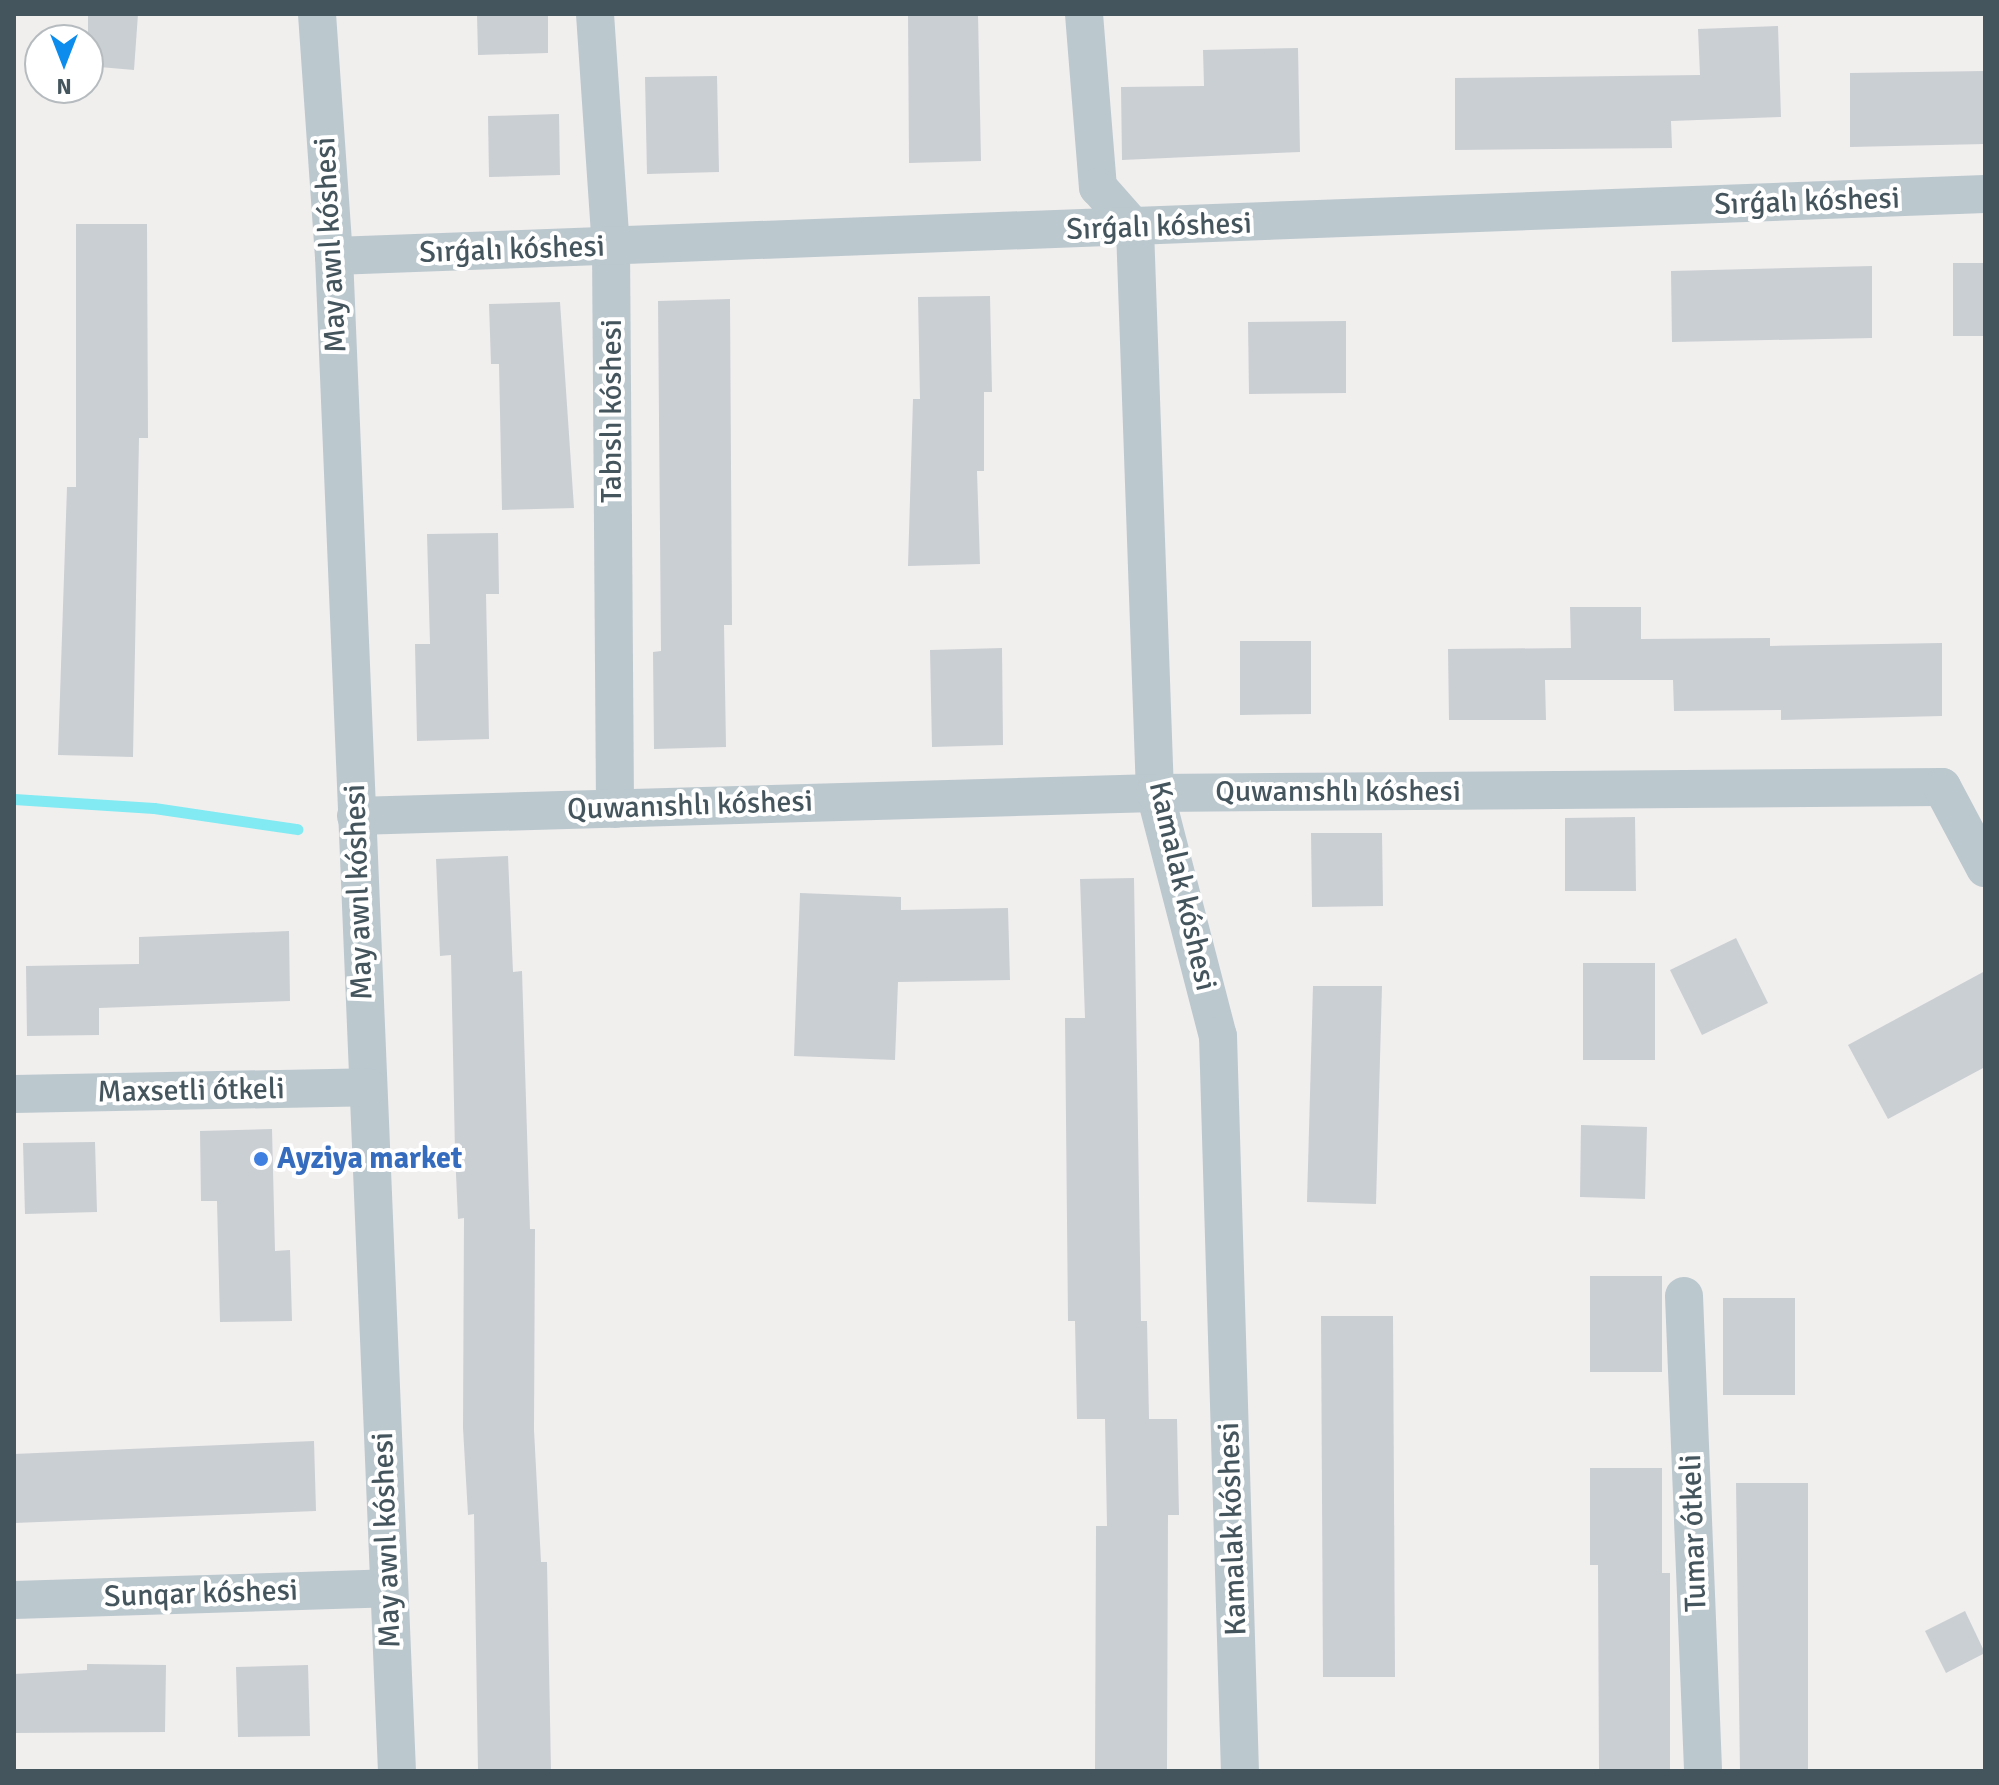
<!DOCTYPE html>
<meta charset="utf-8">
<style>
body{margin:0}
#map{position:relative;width:1999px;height:1785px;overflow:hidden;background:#f1eeee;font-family:Signika,sans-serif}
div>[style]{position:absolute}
.stream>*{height:11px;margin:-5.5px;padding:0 5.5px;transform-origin:5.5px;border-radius:5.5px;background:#82eaf2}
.building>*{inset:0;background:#cacfd3}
.minor>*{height:38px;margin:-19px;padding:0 19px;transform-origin:19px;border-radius:19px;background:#bbc8ce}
.dots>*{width:22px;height:22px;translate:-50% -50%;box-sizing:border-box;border:4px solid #fff;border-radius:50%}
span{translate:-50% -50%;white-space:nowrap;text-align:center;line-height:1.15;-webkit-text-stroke:8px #fff;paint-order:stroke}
.street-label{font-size:30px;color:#45555d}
.shop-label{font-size:30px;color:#366cbe;font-weight:700}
.left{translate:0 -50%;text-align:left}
.frame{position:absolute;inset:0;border:16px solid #45555d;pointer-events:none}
.north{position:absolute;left:24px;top:24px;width:80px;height:80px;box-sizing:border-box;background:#fff;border:2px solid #b5bbbe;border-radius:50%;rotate:180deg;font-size:22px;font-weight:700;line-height:32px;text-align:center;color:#45555d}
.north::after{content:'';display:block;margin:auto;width:28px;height:36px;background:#0c8ded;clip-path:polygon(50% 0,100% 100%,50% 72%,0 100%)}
</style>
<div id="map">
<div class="stream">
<div style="left:14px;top:799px;width:140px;rotate:3.7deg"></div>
<div style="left:154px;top:808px;width:145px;rotate:8.4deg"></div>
</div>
<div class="building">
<div style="clip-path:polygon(88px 14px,138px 14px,134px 70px,88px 66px)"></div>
<div style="clip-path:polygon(477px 14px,548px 14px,548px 53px,478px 55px)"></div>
<div style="clip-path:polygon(908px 14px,978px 14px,981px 161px,909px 163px)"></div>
<div style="clip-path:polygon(1778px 26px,1781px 117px,1671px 121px,1672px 148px,1455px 150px,1455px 78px,1700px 75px,1698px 29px)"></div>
<div style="clip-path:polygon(1298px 48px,1300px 152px,1122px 160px,1121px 87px,1204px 86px,1203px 50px)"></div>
<div style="clip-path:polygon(1985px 71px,1985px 144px,1850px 147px,1850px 73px)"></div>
<div style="clip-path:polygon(717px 76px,719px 172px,647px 174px,645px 77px)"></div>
<div style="clip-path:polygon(559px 114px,560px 175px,489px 177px,488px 116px)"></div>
<div style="clip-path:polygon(76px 224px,147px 224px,148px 438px,139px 438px,133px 757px,58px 755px,67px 487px,76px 487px)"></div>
<div style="clip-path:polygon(1953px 263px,1985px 263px,1985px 336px,1953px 336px)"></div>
<div style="clip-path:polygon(1872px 266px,1872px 338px,1672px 342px,1671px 271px)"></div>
<div style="clip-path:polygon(990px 296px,992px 392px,984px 392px,984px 471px,977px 471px,980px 564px,908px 566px,913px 399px,920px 399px,918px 297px)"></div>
<div style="clip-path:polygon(730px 299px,732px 625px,724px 625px,726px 747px,654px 749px,653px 652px,661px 651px,658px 301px)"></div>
<div style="clip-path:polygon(560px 302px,574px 508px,502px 510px,499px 364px,491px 364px,489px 304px)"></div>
<div style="clip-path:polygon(1346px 321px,1346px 393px,1249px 394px,1248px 322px)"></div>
<div style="clip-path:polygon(498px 533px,499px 594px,486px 594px,489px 739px,417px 741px,415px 644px,430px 644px,427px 534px)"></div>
<div style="clip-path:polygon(1570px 607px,1641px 607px,1641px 639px,1770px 638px,1770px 646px,1942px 643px,1942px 716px,1781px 720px,1781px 710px,1674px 711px,1673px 680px,1545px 680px,1546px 720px,1449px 720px,1448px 649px,1571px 648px)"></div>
<div style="clip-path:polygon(1240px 641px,1311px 641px,1311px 714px,1240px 715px)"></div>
<div style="clip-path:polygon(1002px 648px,1003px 745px,932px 747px,930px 650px)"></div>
<div style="clip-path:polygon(1635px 817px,1636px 891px,1565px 891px,1565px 818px)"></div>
<div style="clip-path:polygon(1311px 833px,1382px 833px,1383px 906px,1312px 907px)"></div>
<div style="clip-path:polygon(508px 856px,513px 972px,522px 971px,530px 1229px,535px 1229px,534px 1430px,541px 1562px,547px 1562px,551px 1771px,478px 1771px,474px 1514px,468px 1515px,463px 1428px,464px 1218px,458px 1219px,455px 1152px,451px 955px,440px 956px,436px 859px)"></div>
<div style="clip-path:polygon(1134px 878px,1141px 1321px,1147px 1321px,1149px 1419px,1177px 1419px,1179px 1515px,1168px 1515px,1167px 1771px,1095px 1771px,1096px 1526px,1107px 1526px,1105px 1419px,1077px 1419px,1075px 1321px,1068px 1321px,1065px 1018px,1085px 1018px,1080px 879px)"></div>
<div style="clip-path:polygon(800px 893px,901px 897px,901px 910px,1008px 908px,1010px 980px,898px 982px,895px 1060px,794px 1056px)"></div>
<div style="clip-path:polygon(289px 931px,290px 1001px,99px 1008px,99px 1035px,27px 1036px,26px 966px,139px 964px,139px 937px)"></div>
<div style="clip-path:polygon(1736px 938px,1768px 1003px,1702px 1035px,1670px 970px)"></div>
<div style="clip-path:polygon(1583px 963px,1655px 963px,1655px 1060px,1583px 1060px)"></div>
<div style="clip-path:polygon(1985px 971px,1985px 1067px,1888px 1119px,1848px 1045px)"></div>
<div style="clip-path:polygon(1313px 986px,1382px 986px,1376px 1204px,1307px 1202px)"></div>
<div style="clip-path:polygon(1581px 1125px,1647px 1127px,1645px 1199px,1580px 1197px)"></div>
<div style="clip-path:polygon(272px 1129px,275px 1251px,290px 1250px,292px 1321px,220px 1322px,217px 1201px,201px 1201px,200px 1131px)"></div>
<div style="clip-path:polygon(95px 1142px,97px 1212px,25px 1214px,23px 1143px)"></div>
<div style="clip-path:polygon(1590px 1276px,1662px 1276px,1662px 1372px,1590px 1372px)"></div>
<div style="clip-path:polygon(1723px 1298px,1795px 1298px,1795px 1395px,1723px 1395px)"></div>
<div style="clip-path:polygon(1321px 1316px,1393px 1316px,1395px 1677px,1323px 1677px)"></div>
<div style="clip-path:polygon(314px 1441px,316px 1511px,14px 1523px,14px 1454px)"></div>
<div style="clip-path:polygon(1590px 1468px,1662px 1468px,1662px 1573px,1670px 1573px,1670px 1771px,1599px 1771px,1598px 1565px,1590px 1565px)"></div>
<div style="clip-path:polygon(1736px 1483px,1808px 1483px,1808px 1771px,1740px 1771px)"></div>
<div style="clip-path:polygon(1965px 1611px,1985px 1653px,1946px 1673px,1925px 1631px)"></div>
<div style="clip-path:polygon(87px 1664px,166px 1665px,165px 1732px,14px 1733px,14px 1674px,87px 1670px)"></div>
<div style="clip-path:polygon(308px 1665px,310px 1736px,238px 1737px,236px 1667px)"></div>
</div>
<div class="minor">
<div style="left:317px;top:14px;width:243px;rotate:86deg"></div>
<div style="left:334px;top:256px;width:1516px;rotate:87.62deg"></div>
<div style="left:595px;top:14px;width:234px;rotate:86.1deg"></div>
<div style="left:611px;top:247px;width:562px;rotate:89.59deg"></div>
<div style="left:1084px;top:14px;width:174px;rotate:85.4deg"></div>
<div style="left:1098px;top:187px;width:56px;rotate:48.6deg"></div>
<div style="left:1135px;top:229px;width:564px;rotate:87.97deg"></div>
<div style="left:1155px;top:793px;width:251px;rotate:75.5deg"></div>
<div style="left:1218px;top:1036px;width:735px;rotate:88.29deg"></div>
<div style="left:334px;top:256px;width:1652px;rotate:-2.15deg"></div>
<div style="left:356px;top:816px;width:799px;rotate:-1.65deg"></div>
<div style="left:1155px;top:793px;width:787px;rotate:-0.44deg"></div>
<div style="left:1942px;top:787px;width:92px;rotate:62deg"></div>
<div style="left:14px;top:1094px;width:354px;rotate:-1.1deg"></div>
<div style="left:1684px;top:1296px;width:475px;rotate:87.7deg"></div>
<div style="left:14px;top:1600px;width:374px;rotate:-1.8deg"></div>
</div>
<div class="dots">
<div style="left:261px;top:1159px;background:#3f7fe0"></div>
</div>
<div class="street-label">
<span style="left:1807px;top:202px;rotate:-2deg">Sırǵalı kóshesi</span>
<span style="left:1159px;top:227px;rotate:-2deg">Sırǵalı kóshesi</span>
<span style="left:331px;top:245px;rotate:-93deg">May awıl kóshesi</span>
<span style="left:512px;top:250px;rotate:-2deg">Sırǵalı kóshesi</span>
<span style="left:612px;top:411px;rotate:-90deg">Tabıslı kóshesi</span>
<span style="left:1338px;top:792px">Quwanıshlı kóshesi</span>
<span style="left:690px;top:806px;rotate:-2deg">Quwanıshlı kóshesi</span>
<span style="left:1182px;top:886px;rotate:77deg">Kamalak kóshesi</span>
<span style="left:359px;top:892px;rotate:-92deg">May awıl kóshesi</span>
<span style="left:191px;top:1091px;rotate:-1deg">Maxsetli ótkeli</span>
<span style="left:1233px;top:1529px;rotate:-92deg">Kamalak kóshesi</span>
<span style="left:1694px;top:1533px;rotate:-92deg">Tumar ótkeli</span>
<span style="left:387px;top:1540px;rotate:-92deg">May awıl kóshesi</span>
<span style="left:201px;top:1594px;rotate:-2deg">Sunqar kóshesi</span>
</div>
<div class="shop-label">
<span class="left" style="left:277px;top:1159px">Ayziya market</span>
</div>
<div class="frame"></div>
<div class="north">N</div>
</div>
